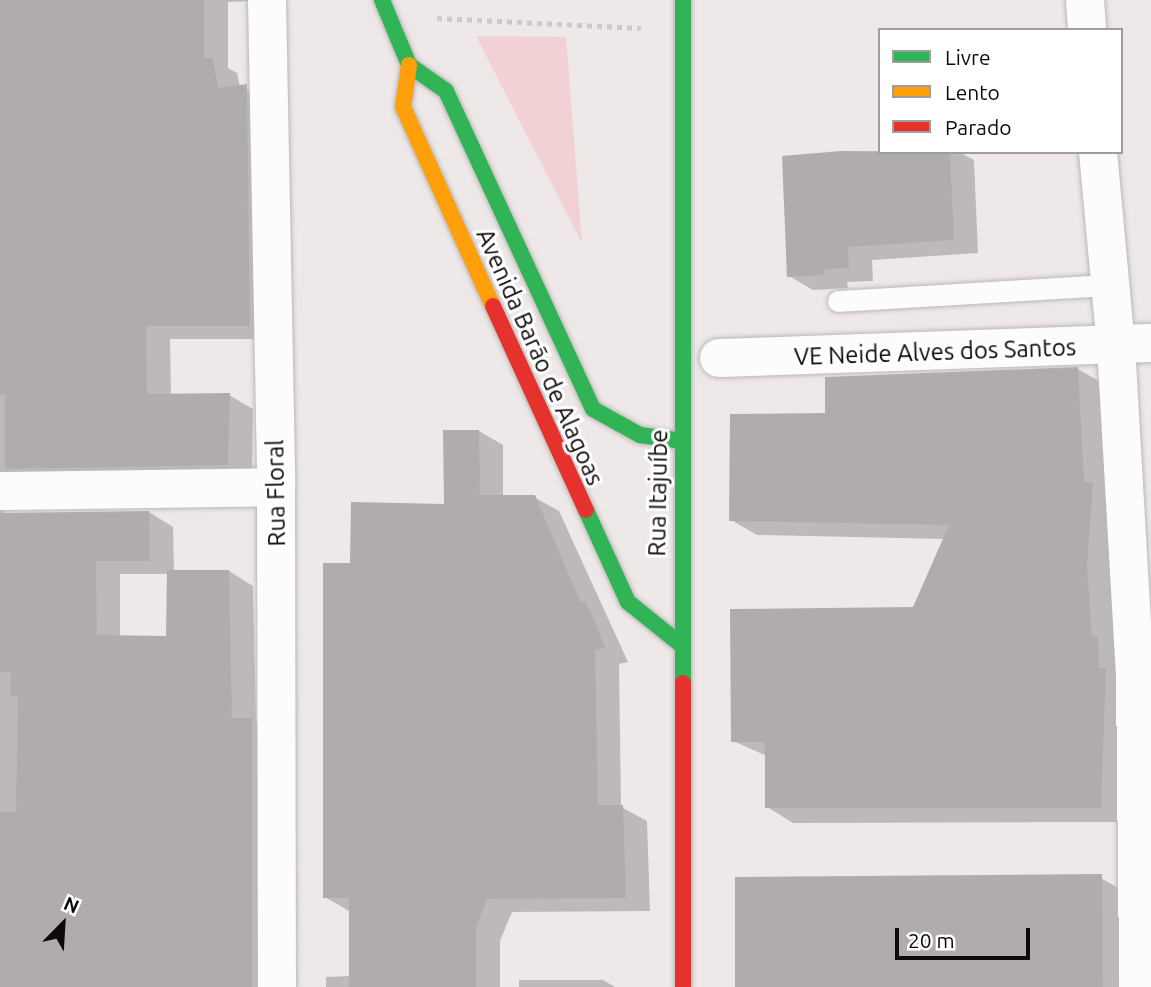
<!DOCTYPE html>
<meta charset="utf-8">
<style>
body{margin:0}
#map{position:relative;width:1151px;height:987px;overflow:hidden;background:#eee8e8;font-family:Ubuntu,sans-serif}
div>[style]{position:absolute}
.green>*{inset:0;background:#f2d1d4}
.shadow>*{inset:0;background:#0003}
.building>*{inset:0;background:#b1acac}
.path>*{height:4.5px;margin-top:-2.25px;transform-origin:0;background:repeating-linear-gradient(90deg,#ccc9c9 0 5px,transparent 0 10px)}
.roads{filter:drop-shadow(0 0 2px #bcb7b7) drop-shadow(0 0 2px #bcb7b7)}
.lane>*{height:21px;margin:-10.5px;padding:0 10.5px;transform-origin:10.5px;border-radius:10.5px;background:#fcfcfc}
.street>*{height:38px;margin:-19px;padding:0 19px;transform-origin:19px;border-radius:19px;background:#fcfcfc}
.fast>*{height:16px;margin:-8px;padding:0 8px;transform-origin:8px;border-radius:8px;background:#30b455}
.slow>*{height:16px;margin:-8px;padding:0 8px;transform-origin:8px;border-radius:8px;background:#ff9f0a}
.jam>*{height:16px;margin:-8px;padding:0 8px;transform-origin:8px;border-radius:8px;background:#e5322d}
span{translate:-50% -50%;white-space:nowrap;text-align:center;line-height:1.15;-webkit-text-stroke:6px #fff;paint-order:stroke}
.street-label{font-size:24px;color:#0e0a0b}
.legend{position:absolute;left:878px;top:28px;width:245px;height:126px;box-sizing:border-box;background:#fff;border:2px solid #9f9d9d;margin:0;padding:9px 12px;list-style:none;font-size:21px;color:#0e0a0b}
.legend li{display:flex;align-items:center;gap:14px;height:35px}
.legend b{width:35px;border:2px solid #9f9d9d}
.north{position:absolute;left:28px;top:889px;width:70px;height:70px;-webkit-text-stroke:5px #fff;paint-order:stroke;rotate:24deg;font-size:19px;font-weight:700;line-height:28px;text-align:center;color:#0e0a0b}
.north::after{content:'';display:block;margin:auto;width:24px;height:32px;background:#0e0a0b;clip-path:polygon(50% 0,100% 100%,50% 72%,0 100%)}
.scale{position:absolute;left:895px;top:928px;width:135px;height:32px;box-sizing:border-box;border:4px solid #0e0a0b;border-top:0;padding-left:9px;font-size:21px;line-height:24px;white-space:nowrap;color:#0e0a0b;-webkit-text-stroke:5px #fff;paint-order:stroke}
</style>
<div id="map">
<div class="green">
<div style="clip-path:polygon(476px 36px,566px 37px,582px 243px)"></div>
</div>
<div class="shadow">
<div style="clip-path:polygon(evenodd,0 0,274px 0,228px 2px,228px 68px,237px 73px,240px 87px,271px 100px,274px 339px,170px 339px,171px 396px,229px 395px,253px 409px,252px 478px,2px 505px,5px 515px,149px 512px,173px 527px,174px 571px,229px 571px,253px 586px,256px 722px,276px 734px,276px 987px,0 987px,0 0,120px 574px,168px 574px,167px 637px,120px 637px,120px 574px)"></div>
<div style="clip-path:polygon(880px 151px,959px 152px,974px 160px,978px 253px,872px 260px,873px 281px,847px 282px,848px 288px,813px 290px,789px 276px,784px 158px)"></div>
<div style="clip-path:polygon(1078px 369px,1104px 384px,1127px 822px,793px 823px,767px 807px,767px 756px,733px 741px,914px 608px,945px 539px,757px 535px,731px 520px,827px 415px)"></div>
<div style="clip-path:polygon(479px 431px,503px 445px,503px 497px,534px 497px,559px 511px,628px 662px,619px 664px,621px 807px,647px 821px,650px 911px,512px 912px,500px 941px,500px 987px,326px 987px,326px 977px,351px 976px,349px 911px,325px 897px,352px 565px,446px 505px)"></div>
<div style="clip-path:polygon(1097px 876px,1124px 891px,1127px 987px,736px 987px)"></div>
<div style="clip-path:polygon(519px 980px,603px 980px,615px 987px,519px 987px)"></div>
</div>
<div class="building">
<div style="clip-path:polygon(0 0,204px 0,204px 58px,213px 58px,218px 88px,247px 84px,250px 326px,146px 326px,147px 394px,230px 393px,228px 465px,5px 469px,5px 395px,0 395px)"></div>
<div style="clip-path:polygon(841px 151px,950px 152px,954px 240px,848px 247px,849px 268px,824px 269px,824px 275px,787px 277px,782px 156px)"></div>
<div style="clip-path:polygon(1078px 367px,1084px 482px,1093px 483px,1087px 565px,1092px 637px,1098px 637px,1099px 668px,1106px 668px,1101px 808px,765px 808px,765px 742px,731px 742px,730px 609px,913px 607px,949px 525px,729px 521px,730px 414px,825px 413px,825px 377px)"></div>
<div style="clip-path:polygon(443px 430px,479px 430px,480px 495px,535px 495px,580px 601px,586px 602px,597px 627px,605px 648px,595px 650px,598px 805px,623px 805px,626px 898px,487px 899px,476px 927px,476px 987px,349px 987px,349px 898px,323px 898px,323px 563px,350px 563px,351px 502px,444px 504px)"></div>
<div style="clip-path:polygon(149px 511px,150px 561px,96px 561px,97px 635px,166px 636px,167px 570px,229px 570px,232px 718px,252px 718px,252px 987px,0 987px,0 812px,16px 812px,18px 696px,10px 696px,11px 672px,0 672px,0 513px)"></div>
<div style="clip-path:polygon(1102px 874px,1103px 987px,735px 987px,735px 877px)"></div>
</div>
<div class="path">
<div style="left:437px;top:18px;width:204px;rotate:2.8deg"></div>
</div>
<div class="roads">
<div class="lane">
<div style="left:838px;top:301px;width:272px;rotate:-3.4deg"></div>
</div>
<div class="street">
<div style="left:267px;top:0;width:487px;rotate:88.9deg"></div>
<div style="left:276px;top:487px;width:500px;rotate:89.89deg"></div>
<div style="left:1085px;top:0;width:30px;rotate:86deg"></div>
<div style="left:1098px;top:152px;width:195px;rotate:84.7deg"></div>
<div style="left:1116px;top:346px;width:332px;rotate:86.7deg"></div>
<div style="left:1135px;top:677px;width:310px;rotate:89.4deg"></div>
<div style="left:719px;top:358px;width:432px;rotate:-2deg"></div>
<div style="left:0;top:491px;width:276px;rotate:-0.8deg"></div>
</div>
<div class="fast">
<div style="left:382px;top:0;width:70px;rotate:67.4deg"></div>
<div style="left:409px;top:65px;width:45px;rotate:35.1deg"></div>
<div style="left:446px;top:91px;width:350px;rotate:65.2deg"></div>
<div style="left:593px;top:409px;width:54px;rotate:29deg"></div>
<div style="left:640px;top:435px;width:42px;rotate:8.1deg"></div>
<div style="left:683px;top:0;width:683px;rotate:90deg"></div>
<div style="left:586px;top:510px;width:101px;rotate:65.5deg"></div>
<div style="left:628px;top:602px;width:67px;rotate:38.9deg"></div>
</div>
<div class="slow">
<div style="left:409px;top:65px;width:42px;rotate:98.1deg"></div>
<div style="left:403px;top:107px;width:218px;rotate:65.7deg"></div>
</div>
<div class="jam">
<div style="left:493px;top:306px;width:224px;rotate:65.5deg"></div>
<div style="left:683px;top:683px;width:304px;rotate:90deg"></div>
</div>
</div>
<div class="street-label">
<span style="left:935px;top:352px;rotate:-2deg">VE Neide Alves dos Santos</span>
<span style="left:540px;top:357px;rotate:66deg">Avenida Barão de Alagoas</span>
<span style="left:276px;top:493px;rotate:-91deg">Rua Floral</span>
<span style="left:658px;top:493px;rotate:-89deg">Rua Itajuíbe</span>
</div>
<ul class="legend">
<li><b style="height:9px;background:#30b455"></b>Livre</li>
<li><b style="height:9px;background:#ff9f0a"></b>Lento</li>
<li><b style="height:9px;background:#e5322d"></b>Parado</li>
</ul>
<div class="north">N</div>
<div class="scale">20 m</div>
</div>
